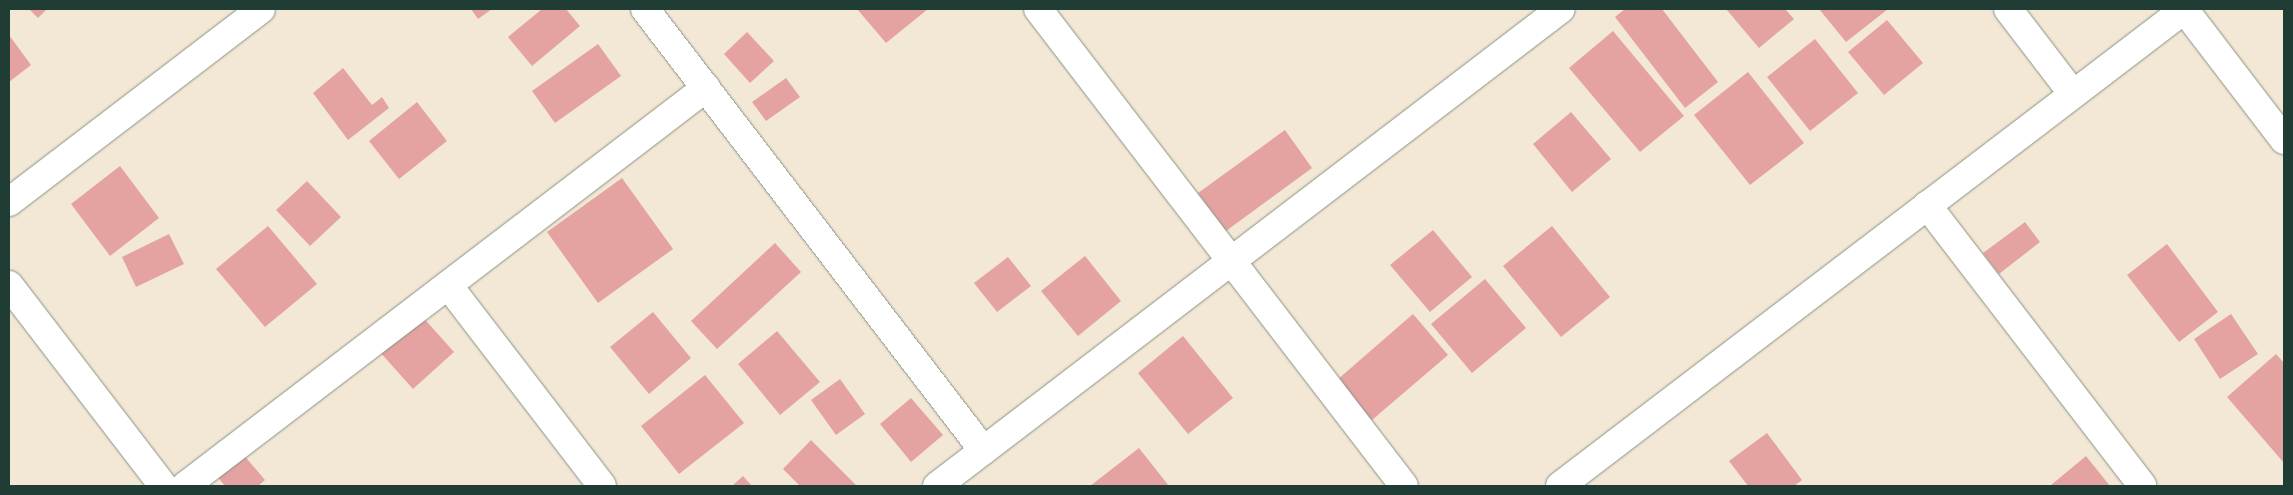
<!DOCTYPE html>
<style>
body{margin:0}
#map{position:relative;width:2293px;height:495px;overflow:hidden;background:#f3e8d5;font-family:Delius,sans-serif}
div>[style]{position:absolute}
.building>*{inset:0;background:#e4a3a1}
.roads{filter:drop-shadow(0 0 1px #899284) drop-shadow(0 0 1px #899284)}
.minor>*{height:28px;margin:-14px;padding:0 14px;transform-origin:14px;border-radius:14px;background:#fff}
span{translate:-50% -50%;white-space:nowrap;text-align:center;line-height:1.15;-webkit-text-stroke:4px #f6f6f2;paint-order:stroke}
.frame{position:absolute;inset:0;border:10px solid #1f3d34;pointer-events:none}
</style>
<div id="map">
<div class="building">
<div style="clip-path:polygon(29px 9px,47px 9px,38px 18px)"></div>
<div style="clip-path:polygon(471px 9px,492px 9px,478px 19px)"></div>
<div style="clip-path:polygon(542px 9px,566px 9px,580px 26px,532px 66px,508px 37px)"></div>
<div style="clip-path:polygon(857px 9px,928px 9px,886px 43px)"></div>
<div style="clip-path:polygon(1625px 9px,1662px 9px,1718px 82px,1685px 108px,1615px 17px)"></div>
<div style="clip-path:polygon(1726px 9px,1785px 9px,1794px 19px,1759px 48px)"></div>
<div style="clip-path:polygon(1819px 9px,1888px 9px,1846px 42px)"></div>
<div style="clip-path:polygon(1887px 20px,1923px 63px,1884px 95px,1848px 52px)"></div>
<div style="clip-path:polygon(1613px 31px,1684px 116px,1640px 152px,1569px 68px)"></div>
<div style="clip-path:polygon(747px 32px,774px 61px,750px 83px,724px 54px)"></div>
<div style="clip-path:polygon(9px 35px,31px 65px,9px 82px)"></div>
<div style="clip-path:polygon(1815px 39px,1858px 93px,1810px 131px,1767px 77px)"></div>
<div style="clip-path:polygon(598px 44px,621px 76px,555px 123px,532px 91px)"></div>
<div style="clip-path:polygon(343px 68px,372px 105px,382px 97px,389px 108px,348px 140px,313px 93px)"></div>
<div style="clip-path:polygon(1748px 72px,1804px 143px,1750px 185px,1694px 115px)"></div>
<div style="clip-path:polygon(786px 78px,800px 97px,766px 121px,752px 102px)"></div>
<div style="clip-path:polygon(417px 102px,447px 141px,399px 179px,369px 141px)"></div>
<div style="clip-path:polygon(1571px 112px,1611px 159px,1572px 192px,1533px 144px)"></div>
<div style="clip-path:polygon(1285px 130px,1312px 168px,1226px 231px,1198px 193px)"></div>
<div style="clip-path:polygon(120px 166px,159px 218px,110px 256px,71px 204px)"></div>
<div style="clip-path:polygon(622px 178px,673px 249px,598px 303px,547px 232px)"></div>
<div style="clip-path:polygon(307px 181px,341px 217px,310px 246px,276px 210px)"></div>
<div style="clip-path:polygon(2025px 222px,2040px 242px,1999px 274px,1983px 253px)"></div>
<div style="clip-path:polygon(268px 226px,317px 284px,265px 327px,216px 269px)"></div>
<div style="clip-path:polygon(1552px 226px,1610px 297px,1561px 337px,1503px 266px)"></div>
<div style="clip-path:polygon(1433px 230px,1472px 277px,1430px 312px,1390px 265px)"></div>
<div style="clip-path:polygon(169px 234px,184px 264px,136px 287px,122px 257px)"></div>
<div style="clip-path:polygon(775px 243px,801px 272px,717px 349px,691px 321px)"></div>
<div style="clip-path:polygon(2167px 244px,2218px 312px,2179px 342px,2127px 275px)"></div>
<div style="clip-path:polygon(1085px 256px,1121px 301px,1078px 336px,1041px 291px)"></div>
<div style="clip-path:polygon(1008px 257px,1031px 286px,997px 312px,974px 283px)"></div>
<div style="clip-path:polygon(1485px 279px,1526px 328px,1472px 373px,1431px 324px)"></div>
<div style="clip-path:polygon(653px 312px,691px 358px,649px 394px,610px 347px)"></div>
<div style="clip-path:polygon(420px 314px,454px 352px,413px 389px,379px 351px)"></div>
<div style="clip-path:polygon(1413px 314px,1448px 355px,1372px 420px,1337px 380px)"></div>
<div style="clip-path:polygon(2231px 314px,2258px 354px,2220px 379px,2194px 339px)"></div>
<div style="clip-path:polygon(777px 331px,820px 382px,780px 415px,738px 364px)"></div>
<div style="clip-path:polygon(1183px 336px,1233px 398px,1188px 434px,1138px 373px)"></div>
<div style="clip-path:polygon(2276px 354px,2284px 363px,2284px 463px,2227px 397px)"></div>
<div style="clip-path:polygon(705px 375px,744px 423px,679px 474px,641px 426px)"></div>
<div style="clip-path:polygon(840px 379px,865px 414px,836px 435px,811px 400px)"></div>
<div style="clip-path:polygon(911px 398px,943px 435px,911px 462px,880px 424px)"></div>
<div style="clip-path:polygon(1767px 433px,1802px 480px,1794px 486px,1748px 486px,1729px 461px)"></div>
<div style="clip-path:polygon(811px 440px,857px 486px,800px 486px,783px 469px)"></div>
<div style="clip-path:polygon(237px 447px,265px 480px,258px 486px,225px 486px,211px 469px)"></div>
<div style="clip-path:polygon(1139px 448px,1169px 486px,1090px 486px)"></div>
<div style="clip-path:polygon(2086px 456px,2110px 486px,2052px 486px,2051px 485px)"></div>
<div style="clip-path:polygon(743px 476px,752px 486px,732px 486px)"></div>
</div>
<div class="roads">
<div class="minor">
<div style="left:645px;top:9px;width:556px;rotate:52.53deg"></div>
<div style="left:1038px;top:9px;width:601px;rotate:52.5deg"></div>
<div style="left:2008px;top:9px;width:107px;rotate:52.6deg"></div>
<div style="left:2184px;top:9px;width:165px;rotate:52.6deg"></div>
<div style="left:9px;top:202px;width:317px;rotate:-37.4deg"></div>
<div style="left:1927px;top:205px;width:354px;rotate:52.5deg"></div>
<div style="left:9px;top:285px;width:253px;rotate:52.5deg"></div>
<div style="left:448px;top:285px;width:253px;rotate:52.5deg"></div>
<div style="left:185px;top:486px;width:656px;rotate:-37.38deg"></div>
<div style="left:937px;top:486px;width:785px;rotate:-37.4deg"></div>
<div style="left:1560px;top:486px;width:786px;rotate:-37.35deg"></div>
</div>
</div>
<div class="frame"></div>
</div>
